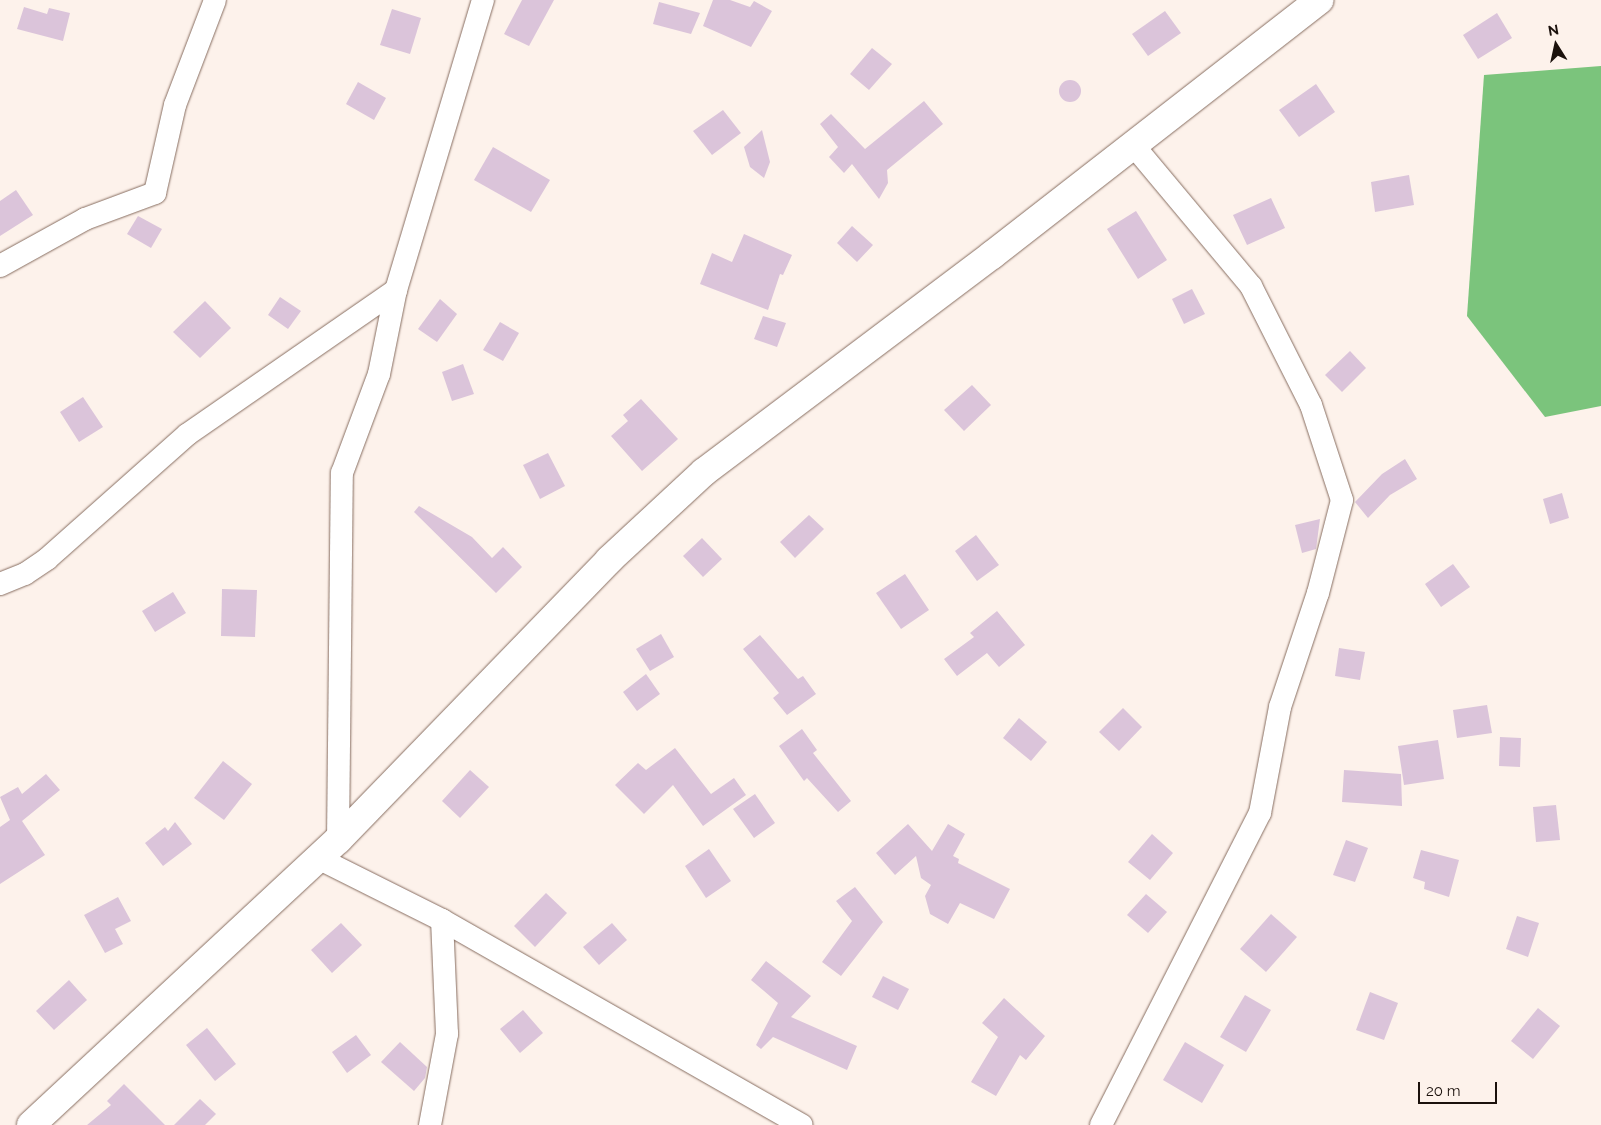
<!DOCTYPE html>
<style>
body{margin:0}
#map{position:relative;width:1601px;height:1125px;overflow:hidden;background:#fdf2eb;font-family:Raleway,sans-serif}
div>[style]{position:absolute}
.forest>*{inset:0;background:#7bc47c}
.building>*{inset:0;background:#dbc4da}
.round{border-radius:50%}
.roads{filter:drop-shadow(0 0 1px #876d60) drop-shadow(0 0 1px #876d60)}
.street>*{height:22px;margin:-11px;padding:0 11px;transform-origin:11px;border-radius:11px;background:#fff}
.secondary>*{height:28px;margin:-14px;padding:0 14px;transform-origin:14px;border-radius:14px;background:#fff}
span{translate:-50% -50%;white-space:nowrap;text-align:center;line-height:1.15;-webkit-text-stroke:4px #fdf2eb;paint-order:stroke}
.north{position:absolute;left:1531px;top:20px;width:50px;height:50px;-webkit-text-stroke:4px #fdf2eb;paint-order:stroke;rotate:350deg;font-size:14px;font-weight:700;line-height:20px;text-align:center;color:#1b110c}
.north::after{content:'';display:block;margin:auto;width:18px;height:22px;background:#1b110c;clip-path:polygon(50% 0,100% 100%,50% 72%,0 100%)}
.scale{position:absolute;left:1418px;top:1082px;width:79px;height:22px;box-sizing:border-box;border:2px solid #1b110c;border-top:0;padding-left:6px;font-size:15px;line-height:18px;white-space:nowrap;color:#1b110c;-webkit-text-stroke:4px #fdf2eb;paint-order:stroke}
</style>
<div id="map">
<div class="forest">
<div style="clip-path:polygon(1601px 66px,1601px 406px,1545px 417px,1467px 316px,1484px 75px)"></div>
</div>
<div class="building">
<div style="clip-path:polygon(522px 0,554px 0,529px 46px,504px 34px)"></div>
<div style="clip-path:polygon(713px 0,730px 0,750px 7px,754px 1px,772px 11px,751px 47px,703px 26px)"></div>
<div style="clip-path:polygon(659px 2px,700px 13px,691px 34px,653px 24px)"></div>
<div style="clip-path:polygon(24px 7px,47px 14px,49px 8px,70px 13px,63px 41px,17px 29px)"></div>
<div style="clip-path:polygon(392px 9px,421px 18px,410px 54px,380px 45px)"></div>
<div style="clip-path:polygon(1165px 11px,1181px 33px,1148px 56px,1132px 34px)"></div>
<div style="clip-path:polygon(1497px 13px,1512px 38px,1478px 59px,1463px 35px)"></div>
<div style="clip-path:polygon(872px 48px,892px 64px,869px 90px,850px 74px)"></div>
<div class="round" style="left:1059px;top:80px;width:22px;height:22px"></div>
<div style="clip-path:polygon(358px 82px,386px 98px,374px 120px,346px 104px)"></div>
<div style="clip-path:polygon(1316px 84px,1335px 112px,1299px 137px,1279px 110px)"></div>
<div style="clip-path:polygon(924px 101px,943px 124px,887px 170px,888px 183px,879px 199px,852px 164px,844px 173px,829px 157px,838px 147px,820px 124px,831px 114px,865px 149px)"></div>
<div style="clip-path:polygon(723px 110px,741px 133px,712px 155px,693px 131px)"></div>
<div style="clip-path:polygon(762px 130px,770px 162px,764px 178px,750px 167px,744px 147px)"></div>
<div style="clip-path:polygon(493px 147px,550px 180px,531px 212px,474px 180px)"></div>
<div style="clip-path:polygon(1409px 175px,1414px 205px,1375px 212px,1371px 182px)"></div>
<div style="clip-path:polygon(16px 190px,33px 215px,0 236px,0 201px)"></div>
<div style="clip-path:polygon(1271px 198px,1285px 228px,1247px 245px,1233px 215px)"></div>
<div style="clip-path:polygon(1136px 211px,1167px 260px,1138px 279px,1107px 229px)"></div>
<div style="clip-path:polygon(138px 216px,162px 229px,151px 248px,127px 234px)"></div>
<div style="clip-path:polygon(852px 226px,873px 245px,857px 262px,837px 243px)"></div>
<div style="clip-path:polygon(744px 234px,792px 255px,783px 275px,780px 274px,768px 310px,700px 284px,712px 253px,732px 262px)"></div>
<div style="clip-path:polygon(1192px 289px,1205px 314px,1184px 324px,1172px 299px)"></div>
<div style="clip-path:polygon(280px 297px,301px 311px,288px 329px,268px 315px)"></div>
<div style="clip-path:polygon(440px 299px,457px 314px,437px 342px,418px 329px)"></div>
<div style="clip-path:polygon(205px 301px,231px 328px,200px 358px,173px 332px)"></div>
<div style="clip-path:polygon(763px 316px,786px 323px,777px 347px,754px 339px)"></div>
<div style="clip-path:polygon(500px 322px,519px 333px,503px 361px,483px 350px)"></div>
<div style="clip-path:polygon(1350px 351px,1366px 368px,1342px 392px,1325px 375px)"></div>
<div style="clip-path:polygon(463px 364px,474px 394px,452px 401px,442px 372px)"></div>
<div style="clip-path:polygon(972px 385px,991px 405px,964px 431px,944px 410px)"></div>
<div style="clip-path:polygon(83px 397px,103px 427px,79px 442px,60px 412px)"></div>
<div style="clip-path:polygon(641px 399px,678px 439px,642px 471px,611px 436px,628px 421px,623px 415px)"></div>
<div style="clip-path:polygon(548px 453px,565px 486px,540px 499px,523px 465px)"></div>
<div style="clip-path:polygon(1405px 459px,1417px 479px,1390px 495px,1368px 518px,1355px 502px,1382px 474px)"></div>
<div style="clip-path:polygon(1562px 493px,1569px 518px,1550px 524px,1543px 499px)"></div>
<div style="clip-path:polygon(419px 506px,472px 537px,492px 558px,503px 547px,522px 567px,496px 593px,414px 512px)"></div>
<div style="clip-path:polygon(809px 515px,824px 529px,795px 558px,780px 542px)"></div>
<div style="clip-path:polygon(1320px 519px,1316px 549px,1302px 553px,1295px 525px)"></div>
<div style="clip-path:polygon(976px 535px,999px 565px,977px 581px,955px 551px)"></div>
<div style="clip-path:polygon(702px 538px,722px 559px,703px 577px,683px 556px)"></div>
<div style="clip-path:polygon(1453px 564px,1470px 587px,1441px 607px,1425px 584px)"></div>
<div style="clip-path:polygon(905px 574px,929px 610px,901px 629px,876px 593px)"></div>
<div style="clip-path:polygon(222px 589px,257px 590px,255px 637px,221px 636px)"></div>
<div style="clip-path:polygon(173px 592px,186px 613px,155px 632px,142px 611px)"></div>
<div style="clip-path:polygon(997px 611px,1025px 645px,999px 667px,987px 653px,957px 676px,944px 659px,974px 637px,970px 633px)"></div>
<div style="clip-path:polygon(661px 634px,674px 657px,650px 671px,636px 649px)"></div>
<div style="clip-path:polygon(760px 635px,798px 679px,803px 676px,816px 694px,787px 715px,773px 698px,779px 693px,743px 649px)"></div>
<div style="clip-path:polygon(1339px 648px,1365px 652px,1360px 680px,1335px 676px)"></div>
<div style="clip-path:polygon(646px 674px,660px 694px,637px 711px,623px 692px)"></div>
<div style="clip-path:polygon(1487px 705px,1492px 733px,1457px 738px,1453px 710px)"></div>
<div style="clip-path:polygon(1123px 708px,1142px 727px,1119px 751px,1099px 732px)"></div>
<div style="clip-path:polygon(1019px 718px,1047px 742px,1031px 761px,1003px 738px)"></div>
<div style="clip-path:polygon(802px 729px,817px 750px,813px 753px,851px 801px,838px 812px,807px 778px,804px 781px,779px 746px)"></div>
<div style="clip-path:polygon(1500px 737px,1521px 738px,1520px 767px,1499px 766px)"></div>
<div style="clip-path:polygon(1438px 740px,1444px 779px,1404px 785px,1398px 746px)"></div>
<div style="clip-path:polygon(675px 748px,711px 794px,734px 778px,746px 795px,703px 826px,673px 785px,644px 814px,615px 785px,638px 763px,646px 770px)"></div>
<div style="clip-path:polygon(223px 761px,252px 784px,224px 820px,194px 798px)"></div>
<div style="clip-path:polygon(470px 770px,489px 787px,460px 818px,442px 801px)"></div>
<div style="clip-path:polygon(1344px 770px,1401px 774px,1402px 806px,1342px 802px)"></div>
<div style="clip-path:polygon(46px 774px,60px 790px,22px 821px,45px 855px,0 884px,0 827px,10px 820px,0 797px,18px 787px,22px 794px)"></div>
<div style="clip-path:polygon(755px 794px,775px 823px,754px 838px,733px 809px)"></div>
<div style="clip-path:polygon(1556px 805px,1560px 840px,1536px 842px,1533px 807px)"></div>
<div style="clip-path:polygon(175px 822px,192px 844px,163px 866px,145px 843px,165px 827px,168px 831px)"></div>
<div style="clip-path:polygon(908px 824px,932px 851px,948px 824px,965px 834px,953px 856px,959px 859px,958px 863px,1010px 889px,994px 919px,960px 903px,948px 924px,930px 914px,925px 896px,931px 885px,921px 878px,916px 856px,895px 875px,876px 853px)"></div>
<div style="clip-path:polygon(1152px 834px,1173px 853px,1150px 880px,1128px 862px)"></div>
<div style="clip-path:polygon(1346px 840px,1368px 848px,1355px 882px,1333px 875px)"></div>
<div style="clip-path:polygon(709px 849px,731px 881px,706px 898px,685px 866px)"></div>
<div style="clip-path:polygon(1421px 850px,1459px 860px,1449px 897px,1424px 889px,1425px 882px,1413px 878px)"></div>
<div style="clip-path:polygon(855px 887px,883px 922px,841px 976px,822px 962px,852px 921px,836px 901px)"></div>
<div style="clip-path:polygon(546px 893px,567px 913px,535px 947px,514px 926px)"></div>
<div style="clip-path:polygon(1146px 894px,1167px 912px,1148px 933px,1127px 915px)"></div>
<div style="clip-path:polygon(118px 897px,131px 921px,115px 929px,123px 944px,105px 953px,84px 915px)"></div>
<div style="clip-path:polygon(1271px 914px,1297px 937px,1266px 972px,1240px 949px)"></div>
<div style="clip-path:polygon(1517px 916px,1539px 923px,1528px 957px,1506px 949px)"></div>
<div style="clip-path:polygon(341px 923px,362px 945px,332px 973px,311px 950px)"></div>
<div style="clip-path:polygon(612px 923px,627px 940px,599px 965px,583px 947px)"></div>
<div style="clip-path:polygon(766px 961px,811px 996px,791px 1017px,857px 1046px,847px 1070px,773px 1037px,761px 1049px,756px 1045px,778px 1003px,751px 980px)"></div>
<div style="clip-path:polygon(883px 976px,909px 989px,898px 1010px,872px 997px)"></div>
<div style="clip-path:polygon(69px 980px,87px 1000px,54px 1030px,36px 1011px)"></div>
<div style="clip-path:polygon(1370px 992px,1398px 1003px,1384px 1040px,1356px 1030px)"></div>
<div style="clip-path:polygon(1245px 995px,1271px 1010px,1246px 1052px,1220px 1037px)"></div>
<div style="clip-path:polygon(1004px 998px,1045px 1036px,1026px 1060px,1020px 1055px,996px 1096px,971px 1082px,998px 1037px,982px 1023px)"></div>
<div style="clip-path:polygon(1538px 1008px,1560px 1026px,1533px 1059px,1511px 1041px)"></div>
<div style="clip-path:polygon(523px 1010px,543px 1033px,520px 1053px,500px 1029px)"></div>
<div style="clip-path:polygon(207px 1028px,236px 1064px,215px 1081px,186px 1045px)"></div>
<div style="clip-path:polygon(356px 1035px,371px 1055px,347px 1073px,332px 1052px)"></div>
<div style="clip-path:polygon(400px 1042px,427px 1067px,425px 1078px,414px 1091px,381px 1062px)"></div>
<div style="clip-path:polygon(1185px 1042px,1224px 1065px,1202px 1103px,1163px 1080px)"></div>
<div style="clip-path:polygon(124px 1084px,165px 1125px,87px 1125px,111px 1105px,107px 1101px)"></div>
<div style="clip-path:polygon(200px 1099px,216px 1114px,205px 1125px,174px 1125px)"></div>
</div>
<div class="roads">
<div class="street">
<div style="left:0;top:266px;width:97px;rotate:-28.9deg"></div>
<div style="left:85px;top:219px;width:75px;rotate:-20.4deg"></div>
<div style="left:155px;top:193px;width:90px;rotate:-77.2deg"></div>
<div style="left:175px;top:105px;width:112px;rotate:-69.1deg"></div>
<div style="left:0;top:584px;width:27px;rotate:-22deg"></div>
<div style="left:25px;top:574px;width:27px;rotate:-34deg"></div>
<div style="left:47px;top:559px;width:188px;rotate:-41.6deg"></div>
<div style="left:188px;top:434px;width:253px;rotate:-34.7deg"></div>
<div style="left:338px;top:840px;width:367px;rotate:-89.4deg"></div>
<div style="left:342px;top:473px;width:106px;rotate:-69.5deg"></div>
<div style="left:379px;top:374px;width:86px;rotate:-78.6deg"></div>
<div style="left:396px;top:290px;width:303px;rotate:-73.3deg"></div>
<div style="left:318px;top:858px;width:139px;rotate:26.6deg"></div>
<div style="left:442px;top:920px;width:414px;rotate:29.7deg"></div>
<div style="left:430px;top:1125px;width:93px;rotate:-79.4deg"></div>
<div style="left:447px;top:1034px;width:114px;rotate:-92.5deg"></div>
<div style="left:1101px;top:1125px;width:350px;rotate:-63deg"></div>
<div style="left:1260px;top:813px;width:108px;rotate:-79.3deg"></div>
<div style="left:1280px;top:707px;width:120px;rotate:-71.6deg"></div>
<div style="left:1318px;top:593px;width:96px;rotate:-75.5deg"></div>
<div style="left:1342px;top:500px;width:100px;rotate:-108.1deg"></div>
<div style="left:1311px;top:405px;width:133px;rotate:-116.8deg"></div>
<div style="left:1251px;top:286px;width:184px;rotate:-129.9deg"></div>
</div>
<div class="secondary">
<div style="left:31px;top:1125px;width:419px;rotate:-42.9deg"></div>
<div style="left:338px;top:840px;width:390px;rotate:-45.9deg"></div>
<div style="left:609px;top:560px;width:129px;rotate:-42.8deg"></div>
<div style="left:704px;top:472px;width:361px;rotate:-37deg"></div>
<div style="left:992px;top:255px;width:415px;rotate:-37.9deg"></div>
</div>
</div>
<div class="north">N</div>
<div class="scale">20 m</div>
</div>
